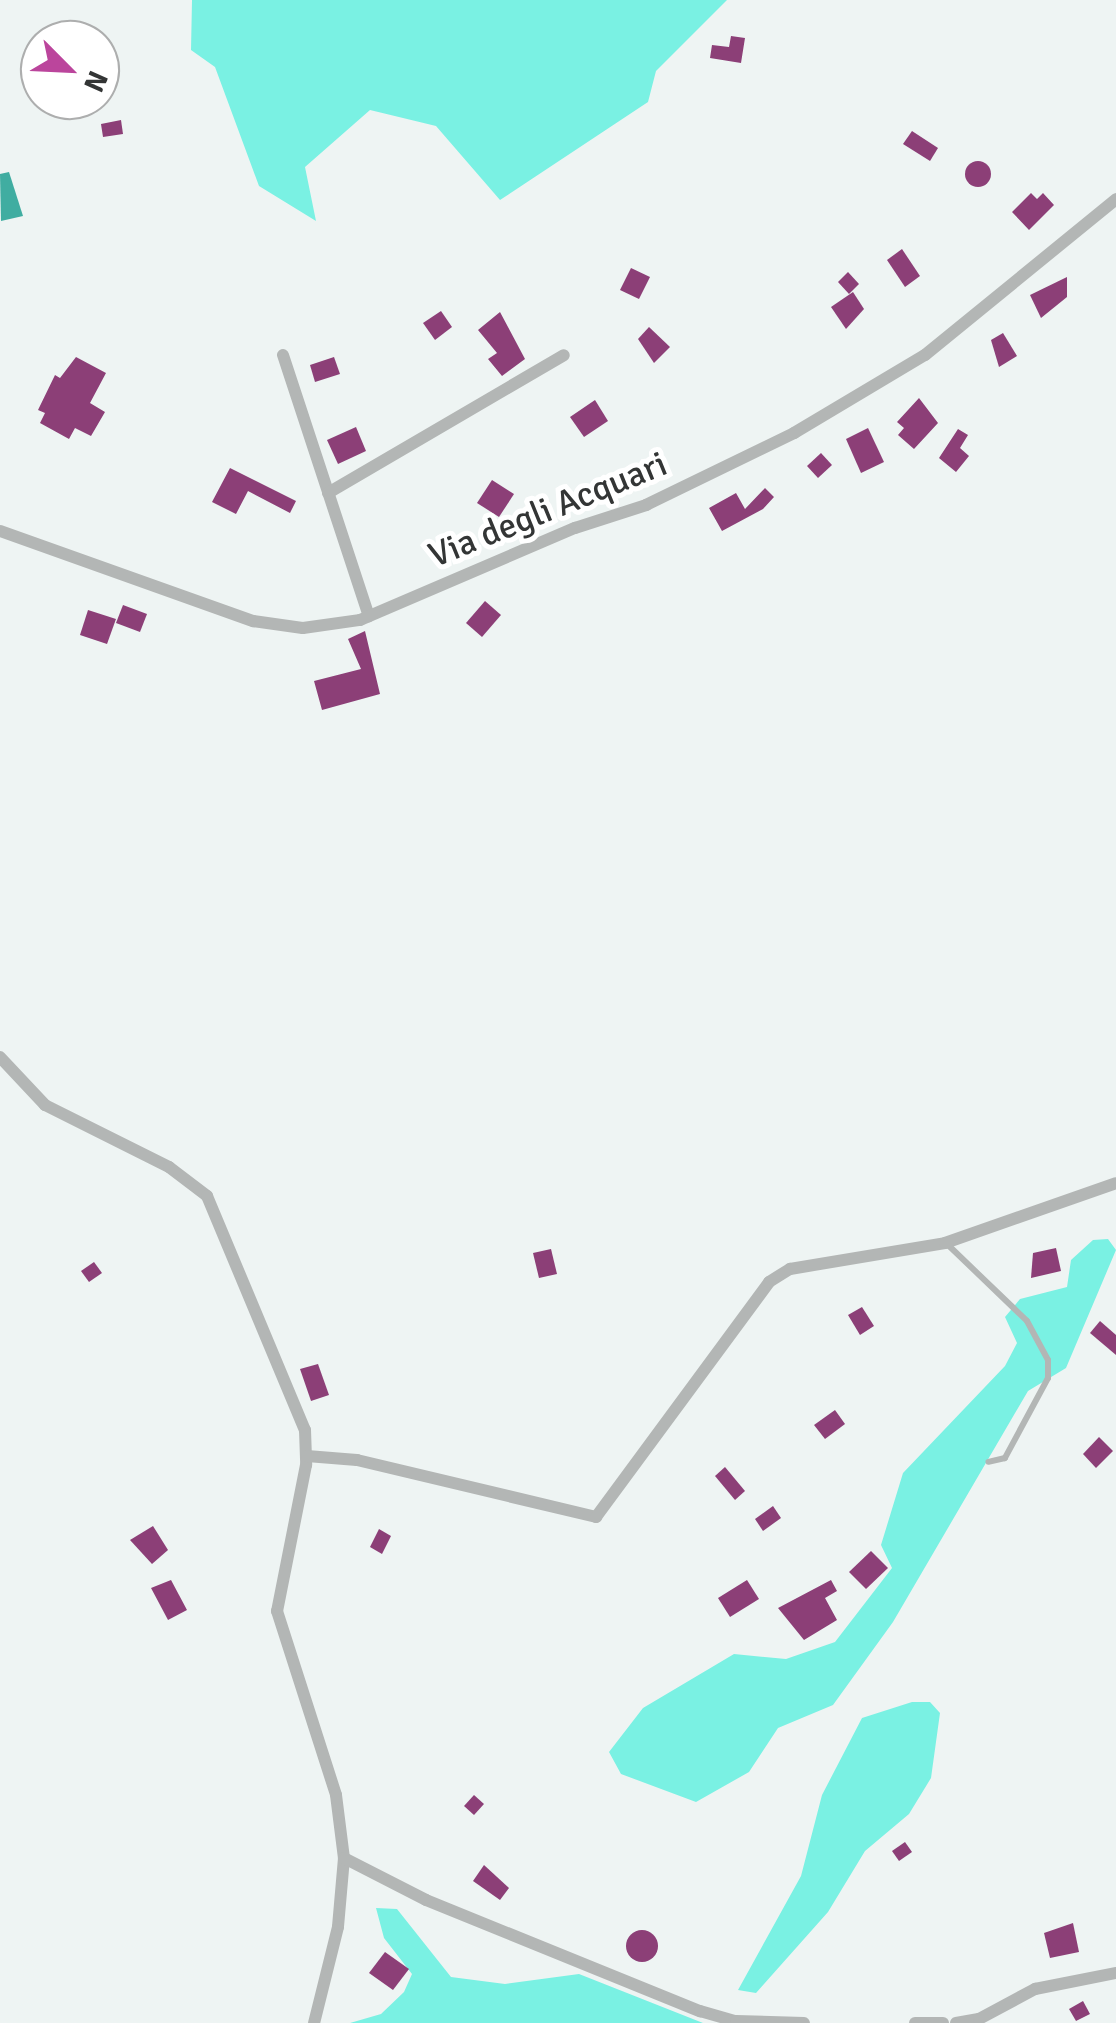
<!DOCTYPE html>
<style>
body{margin:0}
#map{position:relative;width:1116px;height:2023px;overflow:hidden;background:#eef4f3;font-family:Signika,sans-serif}
div>[style]{position:absolute}
.green>*{inset:0;background:#7af1e3}
.water>*{inset:0;background:#40ada1}
.building>*{inset:0;background:#8c3f77}
.round{border-radius:50%}
.lane>*{height:6px;margin:-3px;padding:0 3px;transform-origin:3px;border-radius:3px;background:#b3b6b5}
.street>*{height:12px;margin:-6px;padding:0 6px;transform-origin:6px;border-radius:6px;background:#b3b6b5}
span{translate:-50% -50%;white-space:nowrap;text-align:center;line-height:1.15;-webkit-text-stroke:10px #fff;paint-order:stroke}
.street-label{font-size:35px;color:#333535}
.north{position:absolute;left:20px;top:20px;width:100px;height:100px;box-sizing:border-box;background:#fff;border:2px solid #adaeae;border-radius:50%;rotate:114deg;font-size:28px;font-weight:700;line-height:40px;text-align:center;color:#333535}
.north::after{content:'';display:block;margin:auto;width:35px;height:45px;background:#bb459c;clip-path:polygon(50% 0,100% 100%,50% 72%,0 100%)}
</style>
<div id="map">
<div class="green">
<div style="clip-path:polygon(192px 0,727px 0,656px 71px,648px 102px,500px 200px,436px 126px,370px 110px,305px 167px,316px 221px,259px 186px,215px 67px,191px 50px)"></div>
<div style="clip-path:polygon(1108px 1239px,1116px 1250px,1066px 1368px,1028px 1391px,893px 1622px,833px 1705px,778px 1728px,749px 1772px,696px 1802px,621px 1774px,609px 1752px,643px 1708px,734px 1654px,786px 1659px,835px 1642px,892px 1568px,881px 1545px,903px 1473px,1005px 1366px,1017px 1343px,1005px 1317px,1020px 1299px,1067px 1287px,1071px 1260px,1093px 1240px)"></div>
<div style="clip-path:polygon(912px 1702px,930px 1702px,940px 1713px,931px 1778px,909px 1814px,865px 1851px,828px 1912px,756px 1993px,738px 1990px,801px 1876px,822px 1795px,862px 1718px)"></div>
<div style="clip-path:polygon(376px 1908px,397px 1909px,451px 1977px,505px 1984px,579px 1974px,703px 2023px,350px 2023px,381px 2014px,404px 1992px,412px 1974px,384px 1938px)"></div>
</div>
<div class="water">
<div style="clip-path:polygon(9px 172px,23px 216px,1px 221px,0 174px)"></div>
</div>
<div class="building">
<div style="clip-path:polygon(731px 36px,745px 38px,741px 63px,710px 58px,712px 45px,729px 47px)"></div>
<div style="clip-path:polygon(121px 120px,123px 134px,103px 137px,101px 124px)"></div>
<div style="clip-path:polygon(912px 131px,938px 148px,930px 161px,903px 144px)"></div>
<div class="round" style="left:965px;top:161px;width:26px;height:26px"></div>
<div style="clip-path:polygon(1031px 193px,1037px 199px,1043px 193px,1054px 205px,1029px 230px,1012px 212px)"></div>
<div style="clip-path:polygon(902px 249px,920px 276px,905px 287px,887px 260px)"></div>
<div style="clip-path:polygon(631px 268px,650px 277px,639px 299px,620px 290px)"></div>
<div style="clip-path:polygon(848px 272px,859px 284px,849px 294px,838px 282px)"></div>
<div style="clip-path:polygon(1067px 277px,1067px 297px,1041px 318px,1030px 295px)"></div>
<div style="clip-path:polygon(853px 292px,864px 309px,846px 329px,831px 307px)"></div>
<div style="clip-path:polygon(441px 311px,452px 327px,435px 340px,423px 323px)"></div>
<div style="clip-path:polygon(500px 312px,525px 359px,502px 376px,488px 359px,497px 353px,478px 330px)"></div>
<div style="clip-path:polygon(649px 327px,670px 347px,654px 363px,638px 339px)"></div>
<div style="clip-path:polygon(1003px 333px,1017px 356px,999px 367px,991px 340px)"></div>
<div style="clip-path:polygon(76px 357px,106px 373px,90px 403px,105px 412px,91px 436px,75px 428px,69px 439px,40px 423px,45px 413px,38px 410px,55px 375px,60px 378px)"></div>
<div style="clip-path:polygon(334px 357px,340px 374px,315px 382px,310px 365px)"></div>
<div style="clip-path:polygon(919px 398px,938px 423px,914px 449px,898px 435px,904px 428px,897px 422px)"></div>
<div style="clip-path:polygon(595px 400px,608px 421px,584px 437px,570px 417px)"></div>
<div style="clip-path:polygon(356px 427px,366px 451px,338px 464px,327px 440px)"></div>
<div style="clip-path:polygon(868px 428px,884px 462px,861px 473px,846px 439px)"></div>
<div style="clip-path:polygon(958px 429px,968px 435px,960px 448px,969px 456px,956px 472px,939px 458px)"></div>
<div style="clip-path:polygon(821px 453px,832px 465px,818px 478px,807px 466px)"></div>
<div style="clip-path:polygon(230px 468px,296px 501px,290px 513px,248px 491px,236px 514px,212px 502px)"></div>
<div style="clip-path:polygon(492px 480px,514px 494px,499px 517px,477px 503px)"></div>
<div style="clip-path:polygon(765px 488px,774px 497px,763px 509px,722px 531px,709px 508px,736px 493px,745px 509px)"></div>
<div style="clip-path:polygon(485px 601px,501px 615px,482px 637px,466px 623px)"></div>
<div style="clip-path:polygon(123px 605px,147px 614px,140px 632px,116px 623px)"></div>
<div style="clip-path:polygon(88px 610px,116px 619px,107px 644px,80px 635px)"></div>
<div style="clip-path:polygon(365px 631px,380px 694px,322px 710px,314px 681px,361px 669px,348px 639px)"></div>
<div style="clip-path:polygon(1056px 1248px,1061px 1271px,1031px 1278px,1033px 1253px)"></div>
<div style="clip-path:polygon(551px 1249px,557px 1274px,539px 1278px,533px 1253px)"></div>
<div style="clip-path:polygon(94px 1262px,102px 1273px,89px 1282px,81px 1271px)"></div>
<div style="clip-path:polygon(862px 1307px,874px 1326px,860px 1335px,848px 1315px)"></div>
<div style="clip-path:polygon(1100px 1321px,1116px 1335px,1116px 1355px,1090px 1333px)"></div>
<div style="clip-path:polygon(318px 1364px,329px 1395px,311px 1401px,300px 1369px)"></div>
<div style="clip-path:polygon(835px 1410px,845px 1424px,825px 1439px,814px 1425px)"></div>
<div style="clip-path:polygon(1099px 1437px,1113px 1451px,1096px 1468px,1083px 1454px)"></div>
<div style="clip-path:polygon(725px 1467px,745px 1491px,735px 1500px,715px 1476px)"></div>
<div style="clip-path:polygon(773px 1506px,781px 1518px,763px 1531px,755px 1519px)"></div>
<div style="clip-path:polygon(153px 1526px,168px 1550px,152px 1564px,130px 1540px)"></div>
<div style="clip-path:polygon(379px 1529px,391px 1536px,382px 1554px,370px 1547px)"></div>
<div style="clip-path:polygon(871px 1551px,888px 1568px,866px 1589px,849px 1572px)"></div>
<div style="clip-path:polygon(171px 1580px,187px 1610px,168px 1620px,151px 1588px)"></div>
<div style="clip-path:polygon(747px 1580px,759px 1599px,730px 1617px,718px 1598px)"></div>
<div style="clip-path:polygon(831px 1580px,837px 1591px,825px 1598px,837px 1620px,804px 1640px,778px 1608px)"></div>
<div style="clip-path:polygon(474px 1795px,484px 1804px,474px 1815px,464px 1806px)"></div>
<div style="clip-path:polygon(905px 1842px,912px 1852px,899px 1861px,892px 1851px)"></div>
<div style="clip-path:polygon(484px 1865px,509px 1888px,500px 1900px,473px 1881px)"></div>
<div style="clip-path:polygon(1073px 1923px,1079px 1952px,1050px 1958px,1044px 1933px)"></div>
<div class="round" style="left:626px;top:1930px;width:32px;height:32px"></div>
<div style="clip-path:polygon(385px 1952px,409px 1969px,393px 1990px,369px 1973px)"></div>
<div style="clip-path:polygon(1083px 2001px,1090px 2014px,1076px 2021px,1069px 2009px)"></div>
</div>
<div class="lane">
<div style="left:946px;top:1243px;width:112px;rotate:43.9deg"></div>
<div style="left:1027px;top:1321px;width:44px;rotate:61.7deg"></div>
<div style="left:1048px;top:1360px;width:18px;rotate:90deg"></div>
<div style="left:1048px;top:1378px;width:91px;rotate:118.3deg"></div>
<div style="left:1005px;top:1458px;width:17px;rotate:167deg"></div>
</div>
<div class="street">
<div style="left:283px;top:355px;width:275px;rotate:71.8deg"></div>
<div style="left:328px;top:493px;width:273px;rotate:-30.3deg"></div>
<div style="left:0;top:531px;width:269px;rotate:19.6deg"></div>
<div style="left:253px;top:621px;width:50px;rotate:8deg"></div>
<div style="left:303px;top:628px;width:58px;rotate:-8deg"></div>
<div style="left:360px;top:620px;width:234px;rotate:-23.2deg"></div>
<div style="left:575px;top:528px;width:75px;rotate:-17.9deg"></div>
<div style="left:646px;top:505px;width:165px;rotate:-25.9deg"></div>
<div style="left:794px;top:433px;width:152px;rotate:-30.8deg"></div>
<div style="left:925px;top:355px;width:247px;rotate:-39.2deg"></div>
<div style="left:0;top:1057px;width:66px;rotate:46.8deg"></div>
<div style="left:45px;top:1105px;width:139px;rotate:26.6deg"></div>
<div style="left:169px;top:1167px;width:48px;rotate:37.3deg"></div>
<div style="left:207px;top:1196px;width:254px;rotate:67.3deg"></div>
<div style="left:305px;top:1430px;width:35px;rotate:88deg"></div>
<div style="left:306px;top:1465px;width:149px;rotate:101.2deg"></div>
<div style="left:277px;top:1611px;width:193px;rotate:72.2deg"></div>
<div style="left:336px;top:1795px;width:64px;rotate:82.8deg"></div>
<div style="left:344px;top:1858px;width:69px;rotate:95deg"></div>
<div style="left:338px;top:1927px;width:99px;rotate:104deg"></div>
<div style="left:307px;top:1456px;width:50px;rotate:4.6deg"></div>
<div style="left:357px;top:1460px;width:246px;rotate:13.4deg"></div>
<div style="left:596px;top:1517px;width:292px;rotate:-53.6deg"></div>
<div style="left:769px;top:1282px;width:25px;rotate:-32deg"></div>
<div style="left:790px;top:1269px;width:157px;rotate:-9.5deg"></div>
<div style="left:945px;top:1243px;width:181px;rotate:-19.3deg"></div>
<div style="left:344px;top:1858px;width:92px;rotate:27.1deg"></div>
<div style="left:426px;top:1900px;width:296px;rotate:22.1deg"></div>
<div style="left:700px;top:2011px;width:37px;rotate:16deg"></div>
<div style="left:736px;top:2021px;width:68px;rotate:1.7deg"></div>
<div style="left:915px;top:2023px;width:28px"></div>
<div style="left:956px;top:2023px;width:23px;rotate:-10deg"></div>
<div style="left:979px;top:2019px;width:64px;rotate:-28.2deg"></div>
<div style="left:1035px;top:1989px;width:83px;rotate:-11.2deg"></div>
</div>
<div class="street-label">
<span style="left:548px;top:510px;rotate:-22deg">Via degli Acquari</span>
</div>
<div class="north">N</div>
</div>
